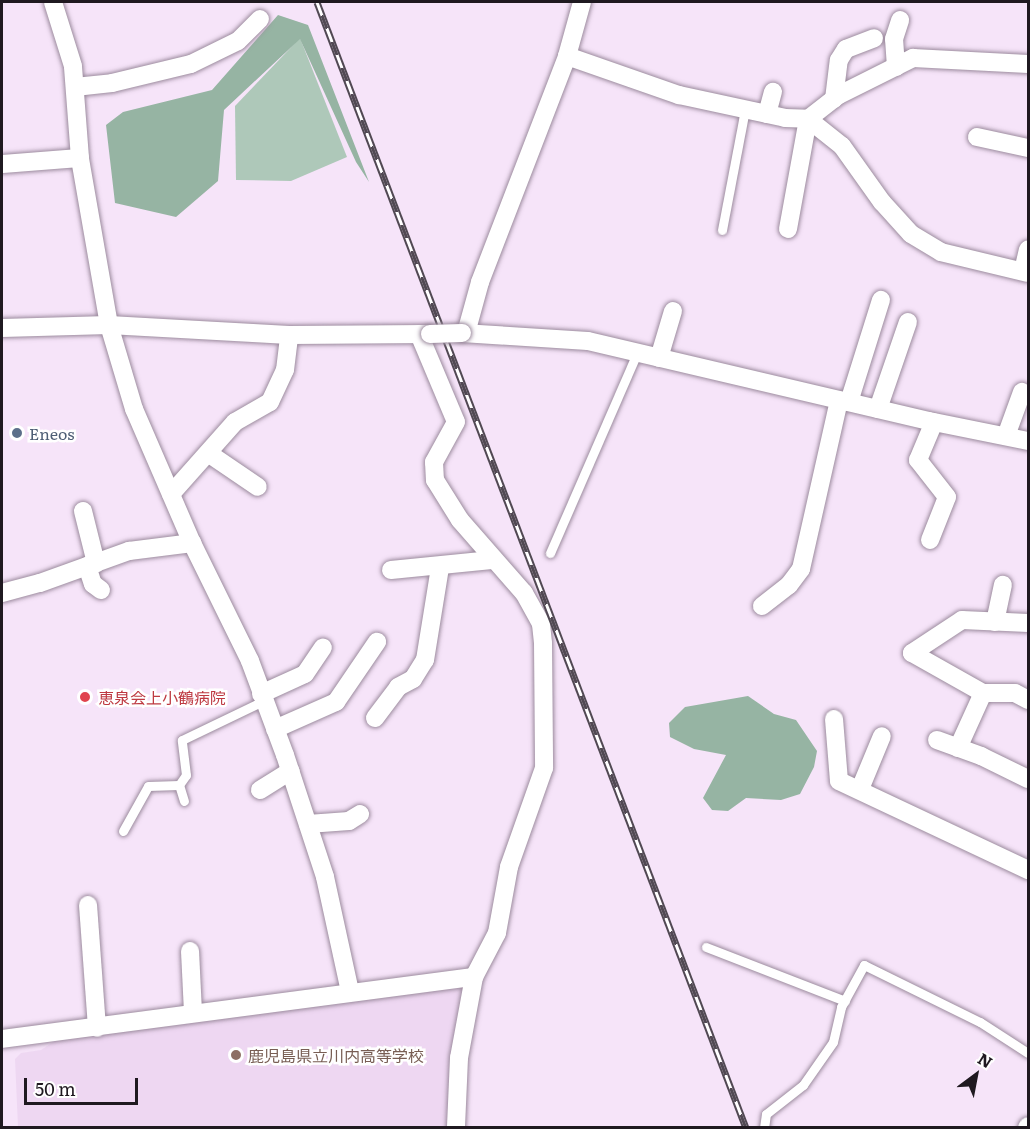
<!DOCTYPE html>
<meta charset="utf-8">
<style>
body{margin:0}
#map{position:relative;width:1030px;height:1129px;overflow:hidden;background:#f6e4f9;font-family:Literata,"Noto Sans JP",serif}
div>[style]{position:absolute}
.built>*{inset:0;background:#eed7f2}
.green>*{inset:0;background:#aec8b9}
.forest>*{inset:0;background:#96b4a3}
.roads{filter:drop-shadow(0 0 2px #9c8b9e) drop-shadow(0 0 2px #9c8b9e)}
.lane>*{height:9px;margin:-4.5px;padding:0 4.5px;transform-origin:4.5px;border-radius:4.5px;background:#fff}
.street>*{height:18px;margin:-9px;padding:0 9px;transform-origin:9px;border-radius:9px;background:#fff}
.rail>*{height:7px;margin-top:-3.5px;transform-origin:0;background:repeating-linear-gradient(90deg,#fff 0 14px,#514953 0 28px);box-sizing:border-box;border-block:2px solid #514953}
.bridges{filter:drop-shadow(0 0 2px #9c8b9e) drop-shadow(0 0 2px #9c8b9e)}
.street-bridge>*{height:18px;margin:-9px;padding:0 9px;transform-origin:9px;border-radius:9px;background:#fff}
.dots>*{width:16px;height:16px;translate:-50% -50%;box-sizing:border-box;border:3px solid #fff;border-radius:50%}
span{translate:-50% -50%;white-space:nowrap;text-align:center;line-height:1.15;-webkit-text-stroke:5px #fff;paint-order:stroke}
.service-label{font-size:16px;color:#4e5e75}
.left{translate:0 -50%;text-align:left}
.health-label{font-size:16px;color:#be3a42}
.education-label{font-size:16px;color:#785e54}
.frame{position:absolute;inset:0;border:3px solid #1f1920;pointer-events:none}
.north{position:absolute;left:946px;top:1045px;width:60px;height:60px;-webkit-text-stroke:4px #fff;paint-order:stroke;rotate:32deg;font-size:16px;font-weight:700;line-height:24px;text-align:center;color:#1f1920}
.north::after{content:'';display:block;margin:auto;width:21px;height:27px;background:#1f1920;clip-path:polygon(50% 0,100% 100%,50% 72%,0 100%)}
.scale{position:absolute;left:24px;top:1078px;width:114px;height:27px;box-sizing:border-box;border:3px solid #1f1920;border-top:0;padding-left:8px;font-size:18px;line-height:21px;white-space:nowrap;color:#1f1920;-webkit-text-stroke:4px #fff;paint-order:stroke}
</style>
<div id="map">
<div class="built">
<div style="clip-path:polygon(459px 984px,466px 996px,451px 1127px,18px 1127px,15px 1059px,21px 1053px,41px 1050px,59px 1038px)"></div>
</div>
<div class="green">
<div style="clip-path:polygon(300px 38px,347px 157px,291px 181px,236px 180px,235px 106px)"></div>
</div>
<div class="forest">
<div style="clip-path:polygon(278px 15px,308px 25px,369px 182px,356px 162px,300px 39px,224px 110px,218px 181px,176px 217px,115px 203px,106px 125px,123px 112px,212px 90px)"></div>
<div style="clip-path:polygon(748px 696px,774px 714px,796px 720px,817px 751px,814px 767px,800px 794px,781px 800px,746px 798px,728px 811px,712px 810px,703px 798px,726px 755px,694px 749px,670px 737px,669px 723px,685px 707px)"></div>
</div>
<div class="roads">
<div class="lane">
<div style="left:722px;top:230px;width:123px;rotate:-79.2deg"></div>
<div style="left:550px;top:553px;width:218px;rotate:-66.5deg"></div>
<div style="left:184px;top:801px;width:17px;rotate:-107deg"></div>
<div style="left:179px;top:785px;width:12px;rotate:-55deg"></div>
<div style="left:186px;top:775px;width:35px;rotate:-97deg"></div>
<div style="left:182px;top:740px;width:90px;rotate:-25.7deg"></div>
<div style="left:123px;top:831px;width:51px;rotate:-60.9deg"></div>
<div style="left:148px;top:786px;width:31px;rotate:-2deg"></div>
<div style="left:706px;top:947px;width:149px;rotate:21.2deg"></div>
<div style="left:764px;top:1128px;width:14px;rotate:-82deg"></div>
<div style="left:766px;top:1114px;width:47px;rotate:-38.1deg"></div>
<div style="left:803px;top:1085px;width:52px;rotate:-55.1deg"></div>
<div style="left:833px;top:1042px;width:36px;rotate:-77deg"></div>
<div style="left:841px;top:1007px;width:48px;rotate:-61.3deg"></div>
<div style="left:864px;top:965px;width:129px;rotate:26.2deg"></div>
<div style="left:980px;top:1022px;width:57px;rotate:32.9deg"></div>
</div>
<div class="street">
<div style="left:567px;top:56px;width:119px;rotate:19.2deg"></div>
<div style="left:679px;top:95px;width:108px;rotate:12.2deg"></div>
<div style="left:785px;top:118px;width:23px;rotate:2deg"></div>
<div style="left:808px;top:119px;width:43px;rotate:38.5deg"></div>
<div style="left:842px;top:146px;width:69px;rotate:54.5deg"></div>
<div style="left:882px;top:202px;width:43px;rotate:47.8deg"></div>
<div style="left:911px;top:234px;width:35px;rotate:31deg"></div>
<div style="left:941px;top:252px;width:89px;rotate:13.6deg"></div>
<div style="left:896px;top:67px;width:28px;rotate:-94deg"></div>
<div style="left:894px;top:39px;width:20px;rotate:-72deg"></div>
<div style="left:75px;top:87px;width:37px;rotate:-6deg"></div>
<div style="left:112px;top:83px;width:81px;rotate:-13.5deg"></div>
<div style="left:191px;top:64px;width:52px;rotate:-26.1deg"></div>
<div style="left:238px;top:41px;width:31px;rotate:-45deg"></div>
<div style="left:834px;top:99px;width:39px;rotate:-83deg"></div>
<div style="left:839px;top:60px;width:13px;rotate:-58deg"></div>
<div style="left:846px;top:49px;width:30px;rotate:-21deg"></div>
<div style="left:767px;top:114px;width:23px;rotate:-75deg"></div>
<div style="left:977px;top:137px;width:52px;rotate:12.2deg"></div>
<div style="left:2px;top:164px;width:78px;rotate:-4.4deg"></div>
<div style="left:788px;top:229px;width:112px;rotate:-79.7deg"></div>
<div style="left:808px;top:119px;width:39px;rotate:-38deg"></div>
<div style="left:839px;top:95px;width:83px;rotate:-26.6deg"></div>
<div style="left:913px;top:58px;width:115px;rotate:3deg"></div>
<div style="left:1023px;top:271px;width:22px;rotate:-77deg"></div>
<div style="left:2px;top:328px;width:107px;rotate:-1.6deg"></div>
<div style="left:109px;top:325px;width:180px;rotate:3.2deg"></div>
<div style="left:289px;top:335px;width:140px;rotate:-0.4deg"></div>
<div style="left:462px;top:333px;width:126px;rotate:3.6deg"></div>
<div style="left:588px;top:341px;width:350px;rotate:13.2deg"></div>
<div style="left:929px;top:421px;width:101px;rotate:11.4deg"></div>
<div style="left:466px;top:333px;width:53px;rotate:-74.6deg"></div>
<div style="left:480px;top:282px;width:242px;rotate:-68.9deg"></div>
<div style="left:567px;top:56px;width:56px;rotate:-74.5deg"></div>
<div style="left:419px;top:334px;width:95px;rotate:67.2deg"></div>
<div style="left:456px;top:422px;width:46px;rotate:118.8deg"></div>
<div style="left:434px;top:462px;width:18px;rotate:87deg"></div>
<div style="left:435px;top:480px;width:47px;rotate:58deg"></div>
<div style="left:460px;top:520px;width:97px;rotate:48.8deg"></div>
<div style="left:524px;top:593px;width:35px;rotate:61deg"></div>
<div style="left:541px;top:624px;width:19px;rotate:84deg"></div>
<div style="left:543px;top:643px;width:125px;rotate:89.5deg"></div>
<div style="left:544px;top:768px;width:105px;rotate:109.5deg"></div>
<div style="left:509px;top:867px;width:67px;rotate:100.3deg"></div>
<div style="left:497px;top:933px;width:50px;rotate:117.6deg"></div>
<div style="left:474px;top:977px;width:82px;rotate:100.5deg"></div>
<div style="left:459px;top:1058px;width:70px;rotate:92.5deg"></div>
<div style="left:659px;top:358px;width:49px;rotate:-73.4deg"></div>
<div style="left:849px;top:402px;width:107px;rotate:-72.6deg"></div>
<div style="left:878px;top:409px;width:92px;rotate:-71deg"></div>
<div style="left:1006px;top:436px;width:47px;rotate:-70deg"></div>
<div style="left:208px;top:453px;width:60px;rotate:34.2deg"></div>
<div style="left:171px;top:494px;width:96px;rotate:-48.4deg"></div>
<div style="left:235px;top:422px;width:40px;rotate:-29.7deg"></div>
<div style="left:270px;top:402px;width:35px;rotate:-65deg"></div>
<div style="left:285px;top:370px;width:35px;rotate:-83deg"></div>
<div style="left:83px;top:511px;width:54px;rotate:76deg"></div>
<div style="left:930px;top:540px;width:46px;rotate:-68.4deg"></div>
<div style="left:947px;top:497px;width:47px;rotate:-128.1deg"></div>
<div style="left:918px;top:460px;width:41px;rotate:-67.2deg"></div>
<div style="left:192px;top:543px;width:131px;rotate:63.8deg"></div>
<div style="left:250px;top:661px;width:100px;rotate:69.6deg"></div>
<div style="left:285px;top:755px;width:128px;rotate:71.8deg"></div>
<div style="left:325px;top:877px;width:118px;rotate:77.7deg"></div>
<div style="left:87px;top:566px;width:19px;rotate:72deg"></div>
<div style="left:93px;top:584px;width:10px;rotate:37deg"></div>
<div style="left:391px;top:570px;width:101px;rotate:-5.7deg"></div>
<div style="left:2px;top:593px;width:39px;rotate:-15deg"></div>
<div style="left:40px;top:583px;width:95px;rotate:-19.8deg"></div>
<div style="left:129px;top:551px;width:64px;rotate:-7.2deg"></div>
<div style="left:192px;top:543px;width:146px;rotate:-113.4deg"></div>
<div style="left:134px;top:409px;width:88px;rotate:-106.6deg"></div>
<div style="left:109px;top:325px;width:169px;rotate:-99.9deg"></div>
<div style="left:80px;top:158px;width:92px;rotate:-94.4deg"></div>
<div style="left:73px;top:66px;width:67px;rotate:-107.4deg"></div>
<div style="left:762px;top:606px;width:34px;rotate:-38deg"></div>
<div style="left:789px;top:585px;width:20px;rotate:-53deg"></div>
<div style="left:801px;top:569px;width:173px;rotate:-77.3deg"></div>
<div style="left:995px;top:622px;width:38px;rotate:-78deg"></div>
<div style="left:1028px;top:623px;width:66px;rotate:-177.4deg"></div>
<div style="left:962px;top:620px;width:60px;rotate:146.6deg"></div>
<div style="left:912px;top:653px;width:81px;rotate:29.4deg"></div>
<div style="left:983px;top:693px;width:32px"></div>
<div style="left:1015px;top:693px;width:15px;rotate:28deg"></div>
<div style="left:261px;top:694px;width:48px;rotate:-24.4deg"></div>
<div style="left:305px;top:674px;width:32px;rotate:-56deg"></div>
<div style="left:375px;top:718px;width:39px;rotate:-53deg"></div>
<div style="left:398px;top:687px;width:17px;rotate:-28deg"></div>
<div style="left:413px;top:679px;width:22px;rotate:-58deg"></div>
<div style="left:425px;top:660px;width:94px;rotate:-80.8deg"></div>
<div style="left:834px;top:719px;width:62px;rotate:85.4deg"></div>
<div style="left:839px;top:781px;width:209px;rotate:25.2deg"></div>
<div style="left:275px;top:729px;width:67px;rotate:-23.9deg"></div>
<div style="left:336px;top:702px;width:73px;rotate:-55.7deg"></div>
<div style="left:937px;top:740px;width:47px;rotate:20deg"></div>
<div style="left:981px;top:756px;width:52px;rotate:26.1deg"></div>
<div style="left:958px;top:748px;width:60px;rotate:-65.6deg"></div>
<div style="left:860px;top:789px;width:57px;rotate:-67.5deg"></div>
<div style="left:260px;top:790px;width:36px;rotate:-32deg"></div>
<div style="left:308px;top:824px;width:41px;rotate:-4.2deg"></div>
<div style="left:349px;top:821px;width:13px;rotate:-32deg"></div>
<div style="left:88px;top:905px;width:123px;rotate:85.8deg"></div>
<div style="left:190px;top:951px;width:62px;rotate:87.2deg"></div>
<div style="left:2px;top:1039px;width:476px;rotate:-7.5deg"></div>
<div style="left:1027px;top:1128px;width:2px;rotate:-63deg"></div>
</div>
</div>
<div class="rail">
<div style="left:317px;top:2px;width:1205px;rotate:69.14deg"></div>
</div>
<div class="bridges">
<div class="street-bridge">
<div style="left:430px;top:334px;width:32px;rotate:-2deg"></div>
</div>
</div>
<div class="dots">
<div style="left:17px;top:433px;background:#5c6f8a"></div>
<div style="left:85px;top:697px;background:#e0444e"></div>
<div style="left:236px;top:1055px;background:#8d6e63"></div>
</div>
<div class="service-label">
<span class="left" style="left:29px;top:433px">Eneos</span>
</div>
<div class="health-label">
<span class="left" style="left:98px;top:697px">恵泉会上小鶴病院</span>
</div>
<div class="education-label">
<span class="left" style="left:248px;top:1055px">鹿児島県立川内高等学校</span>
</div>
<div class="frame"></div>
<div class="north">N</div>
<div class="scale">50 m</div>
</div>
